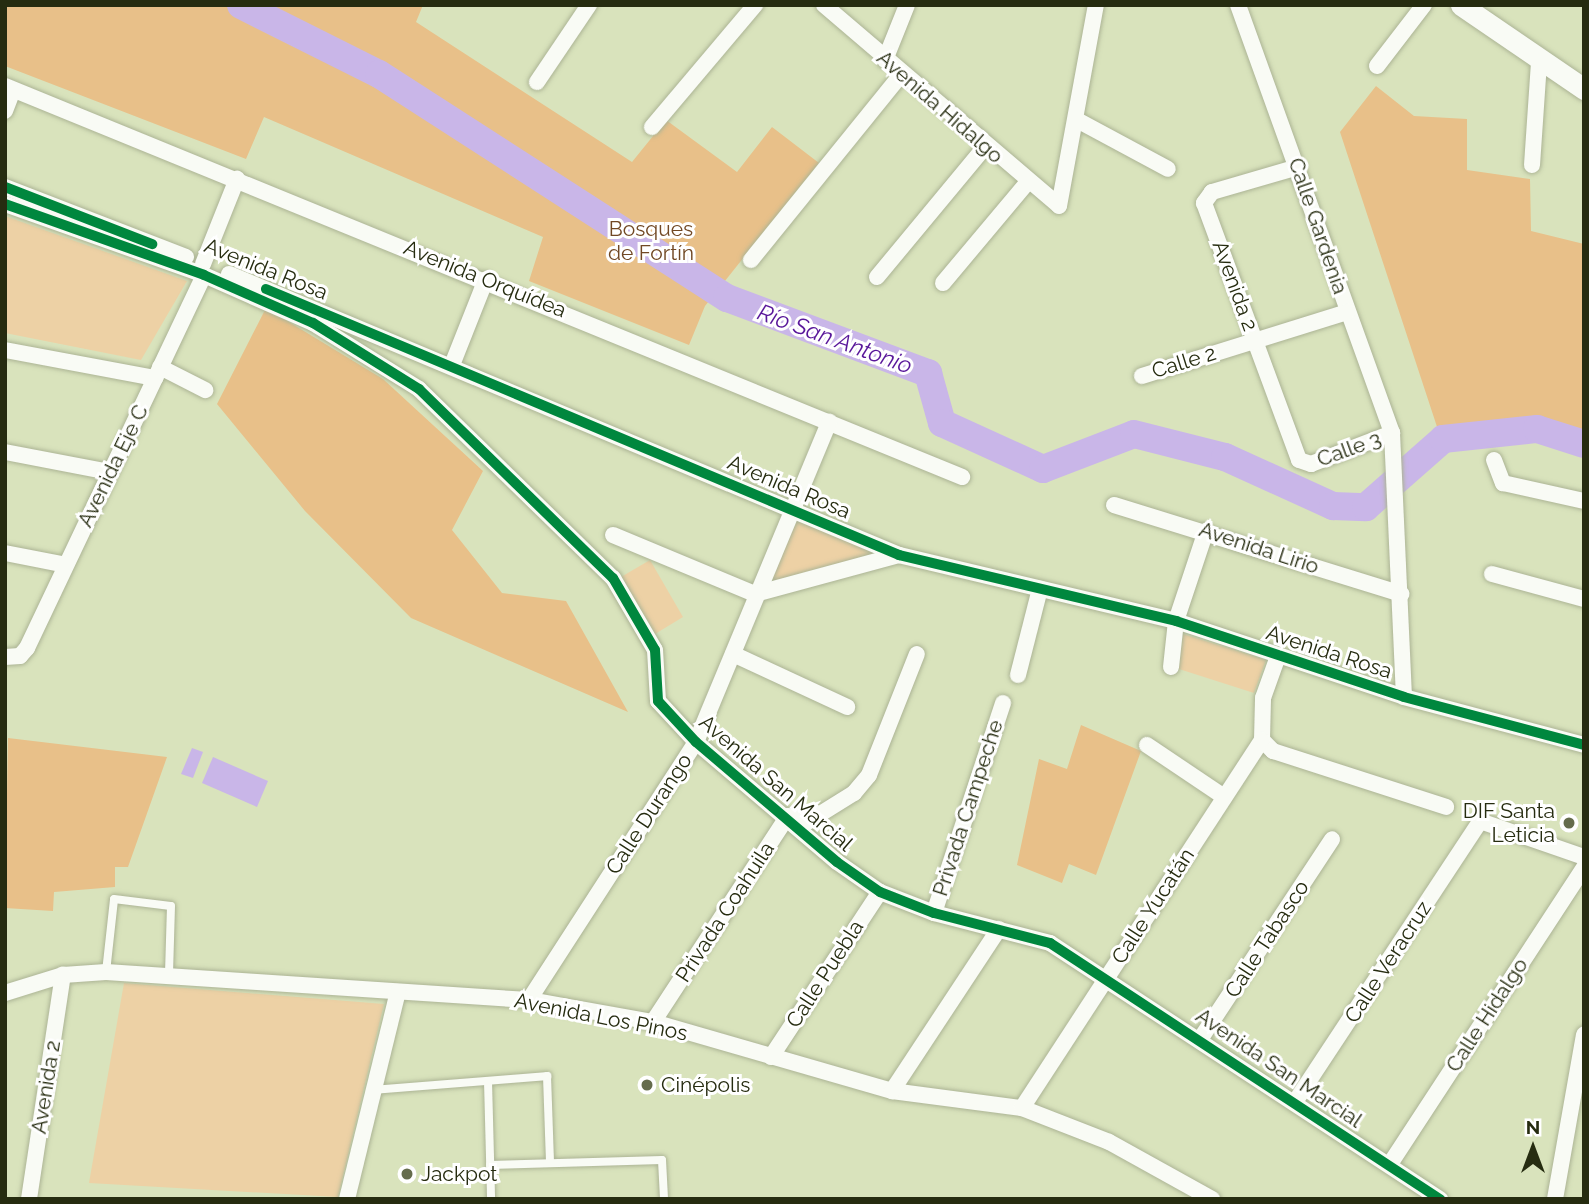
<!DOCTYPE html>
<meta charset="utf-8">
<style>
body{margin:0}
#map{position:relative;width:1589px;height:1204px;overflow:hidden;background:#d9e3bc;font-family:Raleway,sans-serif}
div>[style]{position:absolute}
.green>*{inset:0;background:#edd1a5}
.forest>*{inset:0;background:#e8c089}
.water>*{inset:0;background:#c9b6e8}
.river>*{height:28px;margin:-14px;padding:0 14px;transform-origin:14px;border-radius:14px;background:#c9b6e8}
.roads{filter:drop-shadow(0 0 2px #acb495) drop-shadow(0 0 2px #acb495)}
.service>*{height:8px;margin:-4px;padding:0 4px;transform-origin:4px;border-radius:4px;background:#f9fbf5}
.minor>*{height:16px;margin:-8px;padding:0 8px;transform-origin:8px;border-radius:8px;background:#f9fbf5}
.tertiary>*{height:21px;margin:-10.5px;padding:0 10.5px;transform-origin:10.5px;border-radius:10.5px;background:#f9fbf5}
.cycleway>*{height:10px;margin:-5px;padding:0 5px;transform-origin:5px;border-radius:5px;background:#00873e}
.dots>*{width:19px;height:19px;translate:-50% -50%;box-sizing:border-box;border:4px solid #fff;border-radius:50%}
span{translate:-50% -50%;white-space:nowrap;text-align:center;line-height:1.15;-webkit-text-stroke:6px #fff;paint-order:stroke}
.street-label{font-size:21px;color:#262c10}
.park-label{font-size:21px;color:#714824}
.poi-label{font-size:21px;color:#262c10}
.right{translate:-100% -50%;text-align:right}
.left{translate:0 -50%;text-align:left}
.water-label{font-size:23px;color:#59179a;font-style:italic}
.frame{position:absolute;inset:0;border:7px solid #262c10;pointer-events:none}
.north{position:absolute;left:1498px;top:1113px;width:70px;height:70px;-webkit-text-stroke:5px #fff;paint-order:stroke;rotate:0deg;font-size:19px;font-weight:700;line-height:28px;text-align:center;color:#262c10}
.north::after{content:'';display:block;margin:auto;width:24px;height:32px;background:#262c10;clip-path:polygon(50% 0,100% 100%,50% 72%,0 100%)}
</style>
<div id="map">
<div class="green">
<div style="clip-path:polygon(5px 216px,187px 281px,141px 360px,5px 333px)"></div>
<div style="clip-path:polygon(795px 521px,799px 520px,874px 553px,777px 585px,770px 577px)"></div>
<div style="clip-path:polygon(650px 560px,683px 617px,655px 634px,621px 577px)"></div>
<div style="clip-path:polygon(1183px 634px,1266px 660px,1254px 693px,1179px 669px)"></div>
<div style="clip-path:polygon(124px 983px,384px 1004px,338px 1197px,89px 1183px)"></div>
</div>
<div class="forest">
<div style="clip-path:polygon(5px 5px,423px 5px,416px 22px,632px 162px,666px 120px,737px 172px,772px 127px,819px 163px,705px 306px,689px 345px,529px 281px,543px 237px,264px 117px,246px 159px,5px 66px)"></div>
<div style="clip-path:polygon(1376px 86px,1414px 116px,1467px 119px,1467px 170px,1530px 179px,1531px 231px,1584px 244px,1584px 453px,1536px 442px,1443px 445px,1340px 132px)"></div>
<div style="clip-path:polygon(266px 308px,383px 379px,483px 471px,452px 530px,502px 593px,566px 601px,628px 712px,411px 618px,305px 511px,217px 404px)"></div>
<div style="clip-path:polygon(1081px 725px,1141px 751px,1096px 875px,1069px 864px,1062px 883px,1017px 865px,1039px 759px,1067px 769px)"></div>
<div style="clip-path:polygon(8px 738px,167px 757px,128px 867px,115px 867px,115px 887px,54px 892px,53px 911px,5px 908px)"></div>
</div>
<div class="water">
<div style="clip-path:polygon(192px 748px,203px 752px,193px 778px,181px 774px)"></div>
<div style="clip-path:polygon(213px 757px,268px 781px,257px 807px,202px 783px)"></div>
</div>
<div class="river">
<div style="left:241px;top:5px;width:154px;rotate:26.6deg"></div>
<div style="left:379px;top:74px;width:414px;rotate:32.8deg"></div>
<div style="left:727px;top:298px;width:215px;rotate:20.5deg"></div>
<div style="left:928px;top:373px;width:52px;rotate:74.4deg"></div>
<div style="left:942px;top:423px;width:111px;rotate:24.5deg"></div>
<div style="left:1043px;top:469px;width:97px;rotate:-21deg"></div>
<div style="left:1134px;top:434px;width:94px;rotate:14.2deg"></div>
<div style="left:1225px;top:457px;width:119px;rotate:24.4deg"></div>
<div style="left:1333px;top:506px;width:33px;rotate:2deg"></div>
<div style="left:1366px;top:507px;width:103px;rotate:-41.4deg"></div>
<div style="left:1443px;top:439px;width:95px;rotate:-6.1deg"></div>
<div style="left:1537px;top:429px;width:49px;rotate:17.7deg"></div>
</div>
<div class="roads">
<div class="service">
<div style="left:106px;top:972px;width:73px;rotate:-83.7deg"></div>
<div style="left:114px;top:899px;width:57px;rotate:7deg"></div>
<div style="left:171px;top:906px;width:68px;rotate:91.7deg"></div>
<div style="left:488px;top:1081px;width:118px;rotate:88.5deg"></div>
<div style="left:373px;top:1090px;width:175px;rotate:-4.6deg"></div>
<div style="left:547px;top:1076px;width:86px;rotate:88deg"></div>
<div style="left:490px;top:1165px;width:172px;rotate:-1.7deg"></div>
<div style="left:662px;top:1160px;width:39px;rotate:87deg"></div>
</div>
<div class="minor">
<div style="left:824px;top:5px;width:309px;rotate:40.5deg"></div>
<div style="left:1059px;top:206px;width:204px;rotate:-79.6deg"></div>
<div style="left:1238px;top:5px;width:455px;rotate:70.2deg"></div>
<div style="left:1392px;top:433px;width:264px;rotate:87.4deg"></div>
<div style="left:885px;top:60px;width:59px;rotate:-68.2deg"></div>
<div style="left:1377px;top:66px;width:77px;rotate:-52.4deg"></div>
<div style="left:537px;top:82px;width:93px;rotate:-56deg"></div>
<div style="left:5px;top:86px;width:1034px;rotate:22.22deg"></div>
<div style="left:5px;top:111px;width:22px;rotate:-69deg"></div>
<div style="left:1077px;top:120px;width:103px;rotate:28.3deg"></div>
<div style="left:652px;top:127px;width:160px;rotate:-49.8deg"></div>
<div style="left:1532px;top:165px;width:102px;rotate:-86.1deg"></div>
<div style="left:1298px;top:167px;width:90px;rotate:163.8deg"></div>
<div style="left:1212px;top:192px;width:14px;rotate:126deg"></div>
<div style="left:1204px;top:203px;width:274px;rotate:69.7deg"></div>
<div style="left:1299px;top:460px;width:13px;rotate:18deg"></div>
<div style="left:1311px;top:464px;width:87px;rotate:-20.9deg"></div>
<div style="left:5px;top:187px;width:194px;rotate:21.1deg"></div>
<div style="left:5px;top:204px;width:211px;rotate:19.6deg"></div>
<div style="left:204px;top:275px;width:119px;rotate:23.8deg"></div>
<div style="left:313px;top:323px;width:125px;rotate:31.9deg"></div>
<div style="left:419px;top:389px;width:271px;rotate:44.3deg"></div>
<div style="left:613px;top:578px;width:83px;rotate:59.7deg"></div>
<div style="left:655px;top:650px;width:51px;rotate:86.6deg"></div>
<div style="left:658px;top:701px;width:56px;rotate:47.2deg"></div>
<div style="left:696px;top:742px;width:185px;rotate:40.4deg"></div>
<div style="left:837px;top:862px;width:52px;rotate:34.9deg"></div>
<div style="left:880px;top:892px;width:58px;rotate:21.3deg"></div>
<div style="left:934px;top:913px;width:120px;rotate:14.5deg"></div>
<div style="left:1050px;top:943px;width:467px;rotate:33.3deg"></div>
<div style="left:751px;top:260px;width:238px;rotate:-51deg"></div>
<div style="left:203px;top:264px;width:92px;rotate:-68.2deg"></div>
<div style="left:229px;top:274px;width:727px;rotate:22.75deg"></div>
<div style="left:899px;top:555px;width:285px;rotate:13.4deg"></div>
<div style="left:1176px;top:621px;width:240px;rotate:18.4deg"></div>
<div style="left:1404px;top:697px;width:186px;rotate:14.9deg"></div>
<div style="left:877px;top:277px;width:169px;rotate:-50.3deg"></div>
<div style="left:943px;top:283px;width:131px;rotate:-50deg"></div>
<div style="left:5px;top:350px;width:153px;rotate:10.6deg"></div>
<div style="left:452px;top:365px;width:92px;rotate:-68.4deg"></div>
<div style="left:160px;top:367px;width:51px;rotate:27.1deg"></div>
<div style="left:1142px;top:376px;width:215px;rotate:-17.3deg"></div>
<div style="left:5px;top:452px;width:107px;rotate:10.8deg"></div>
<div style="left:1494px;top:460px;width:25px;rotate:69deg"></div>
<div style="left:1503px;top:483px;width:83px;rotate:12.5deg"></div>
<div style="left:1114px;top:505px;width:301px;rotate:17.2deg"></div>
<div style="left:613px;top:535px;width:154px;rotate:22.6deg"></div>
<div style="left:755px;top:594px;width:149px;rotate:-15.2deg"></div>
<div style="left:5px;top:553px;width:62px;rotate:11.1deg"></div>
<div style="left:1492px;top:574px;width:95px;rotate:15.2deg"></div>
<div style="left:733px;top:654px;width:126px;rotate:24.9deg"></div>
<div style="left:5px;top:657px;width:15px;rotate:-4deg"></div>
<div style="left:20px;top:656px;width:11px;rotate:-49deg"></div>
<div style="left:27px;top:648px;width:413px;rotate:-64.6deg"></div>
<div style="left:1171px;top:667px;width:46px;rotate:-83.8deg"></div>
<div style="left:1176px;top:621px;width:95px;rotate:-71.6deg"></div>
<div style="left:1018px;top:675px;width:89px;rotate:-75.7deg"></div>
<div style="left:1262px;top:740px;width:16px;rotate:45deg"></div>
<div style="left:1273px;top:751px;width:182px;rotate:17.9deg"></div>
<div style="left:1262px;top:740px;width:42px;rotate:-88.6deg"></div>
<div style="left:1263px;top:698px;width:45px;rotate:-70.3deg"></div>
<div style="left:1147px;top:745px;width:93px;rotate:34deg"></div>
<div style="left:934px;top:913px;width:221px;rotate:-71.8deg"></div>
<div style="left:5px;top:993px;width:61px;rotate:-17.2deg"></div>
<div style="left:63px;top:975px;width:43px;rotate:-4deg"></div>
<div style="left:106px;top:972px;width:424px;rotate:3.8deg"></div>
<div style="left:529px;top:1000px;width:126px;rotate:10.1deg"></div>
<div style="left:653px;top:1022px;width:249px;rotate:16.1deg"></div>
<div style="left:892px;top:1091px;width:131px;rotate:7.5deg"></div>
<div style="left:1022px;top:1108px;width:93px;rotate:21.3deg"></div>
<div style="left:1109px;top:1142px;width:118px;rotate:29deg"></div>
<div style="left:529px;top:1000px;width:307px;rotate:-57.1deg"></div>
<div style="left:696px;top:742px;width:347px;rotate:-67.4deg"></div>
<div style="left:653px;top:1022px;width:246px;rotate:-56.8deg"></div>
<div style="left:788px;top:816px;width:22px;rotate:13deg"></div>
<div style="left:809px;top:821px;width:53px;rotate:-31.9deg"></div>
<div style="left:854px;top:793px;width:23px;rotate:-50deg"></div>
<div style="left:869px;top:775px;width:130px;rotate:-68.4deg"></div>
<div style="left:1201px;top:1038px;width:238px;rotate:-56.6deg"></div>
<div style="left:771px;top:1057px;width:198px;rotate:-56.6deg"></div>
<div style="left:892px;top:1091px;width:194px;rotate:-56.6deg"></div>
<div style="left:1295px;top:1102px;width:336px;rotate:-56.6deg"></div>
<div style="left:1480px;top:821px;width:110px;rotate:19.1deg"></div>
<div style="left:1022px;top:1108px;width:439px;rotate:-56.9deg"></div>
<div style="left:1390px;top:1164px;width:355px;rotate:-56.8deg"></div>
<div style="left:29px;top:1199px;width:227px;rotate:-81.4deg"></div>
<div style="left:347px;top:1199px;width:213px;rotate:-76.2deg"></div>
<div style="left:1555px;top:1199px;width:167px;rotate:-80deg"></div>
</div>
<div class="tertiary">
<div style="left:1461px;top:5px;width:149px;rotate:34.3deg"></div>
</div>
</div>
<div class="cycleway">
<div style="left:5px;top:187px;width:158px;rotate:21.2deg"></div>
<div style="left:5px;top:204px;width:211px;rotate:19.6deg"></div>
<div style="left:204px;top:275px;width:119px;rotate:23.8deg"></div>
<div style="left:313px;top:323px;width:125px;rotate:31.9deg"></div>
<div style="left:419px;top:389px;width:271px;rotate:44.3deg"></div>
<div style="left:613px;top:578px;width:83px;rotate:59.7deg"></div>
<div style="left:655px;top:650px;width:51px;rotate:86.6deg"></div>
<div style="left:658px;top:701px;width:56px;rotate:47.2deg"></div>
<div style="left:696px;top:742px;width:185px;rotate:40.4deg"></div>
<div style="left:837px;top:862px;width:52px;rotate:34.9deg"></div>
<div style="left:880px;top:892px;width:58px;rotate:21.3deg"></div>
<div style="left:934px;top:913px;width:120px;rotate:14.5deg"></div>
<div style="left:1050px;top:943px;width:467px;rotate:33.3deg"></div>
<div style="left:266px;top:289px;width:687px;rotate:22.79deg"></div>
<div style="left:899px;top:555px;width:285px;rotate:13.4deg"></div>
<div style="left:1176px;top:621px;width:240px;rotate:18.4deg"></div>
<div style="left:1404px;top:697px;width:186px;rotate:14.9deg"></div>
</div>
<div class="dots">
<div style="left:1569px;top:823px;background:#656c4c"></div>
<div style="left:647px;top:1085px;background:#656c4c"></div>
<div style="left:407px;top:1174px;background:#656c4c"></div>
</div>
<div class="street-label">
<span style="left:940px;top:107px;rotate:41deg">Avenida Hidalgo</span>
<span style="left:1318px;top:226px;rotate:71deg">Calle Gardenia</span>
<span style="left:266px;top:269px;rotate:22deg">Avenida Rosa</span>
<span style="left:485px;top:279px;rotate:22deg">Avenida Orquídea</span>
<span style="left:1235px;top:286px;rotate:70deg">Avenida 2</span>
<span style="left:1184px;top:362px;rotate:-17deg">Calle 2</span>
<span style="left:1349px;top:449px;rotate:-20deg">Calle 3</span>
<span style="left:113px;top:466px;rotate:-64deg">Avenida Eje C</span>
<span style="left:789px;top:487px;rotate:23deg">Avenida Rosa</span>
<span style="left:1259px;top:548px;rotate:18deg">Avenida Lirio</span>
<span style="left:1329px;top:652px;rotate:18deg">Avenida Rosa</span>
<span style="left:776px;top:783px;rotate:41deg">Avenida San Marcial</span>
<span style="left:968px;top:808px;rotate:-72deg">Privada Campeche</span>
<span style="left:649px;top:814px;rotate:-57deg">Calle Durango</span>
<span style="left:1153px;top:906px;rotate:-57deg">Calle Yucatán</span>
<span style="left:725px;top:912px;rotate:-57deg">Privada Coahuila</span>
<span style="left:1267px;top:939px;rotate:-57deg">Calle Tabasco</span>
<span style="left:1388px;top:962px;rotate:-57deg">Calle Veracruz</span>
<span style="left:825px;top:974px;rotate:-57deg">Calle Puebla</span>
<span style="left:1487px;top:1015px;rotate:-57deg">Calle Hidalgo</span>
<span style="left:601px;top:1017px;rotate:11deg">Avenida Los Pinos</span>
<span style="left:1279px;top:1068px;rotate:34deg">Avenida San Marcial</span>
<span style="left:46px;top:1087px;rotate:-81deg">Avenida 2</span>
</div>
<div class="park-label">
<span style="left:651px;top:241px">Bosques<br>de Fortín</span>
</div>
<div class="poi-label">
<span class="right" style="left:1555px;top:823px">DIF Santa<br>Leticia</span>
<span class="left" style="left:661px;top:1085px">Cinépolis</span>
<span class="left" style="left:421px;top:1174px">Jackpot</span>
</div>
<div class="water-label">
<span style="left:835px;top:339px;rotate:20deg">Río San Antonio</span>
</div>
<div class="frame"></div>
<div class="north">N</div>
</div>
